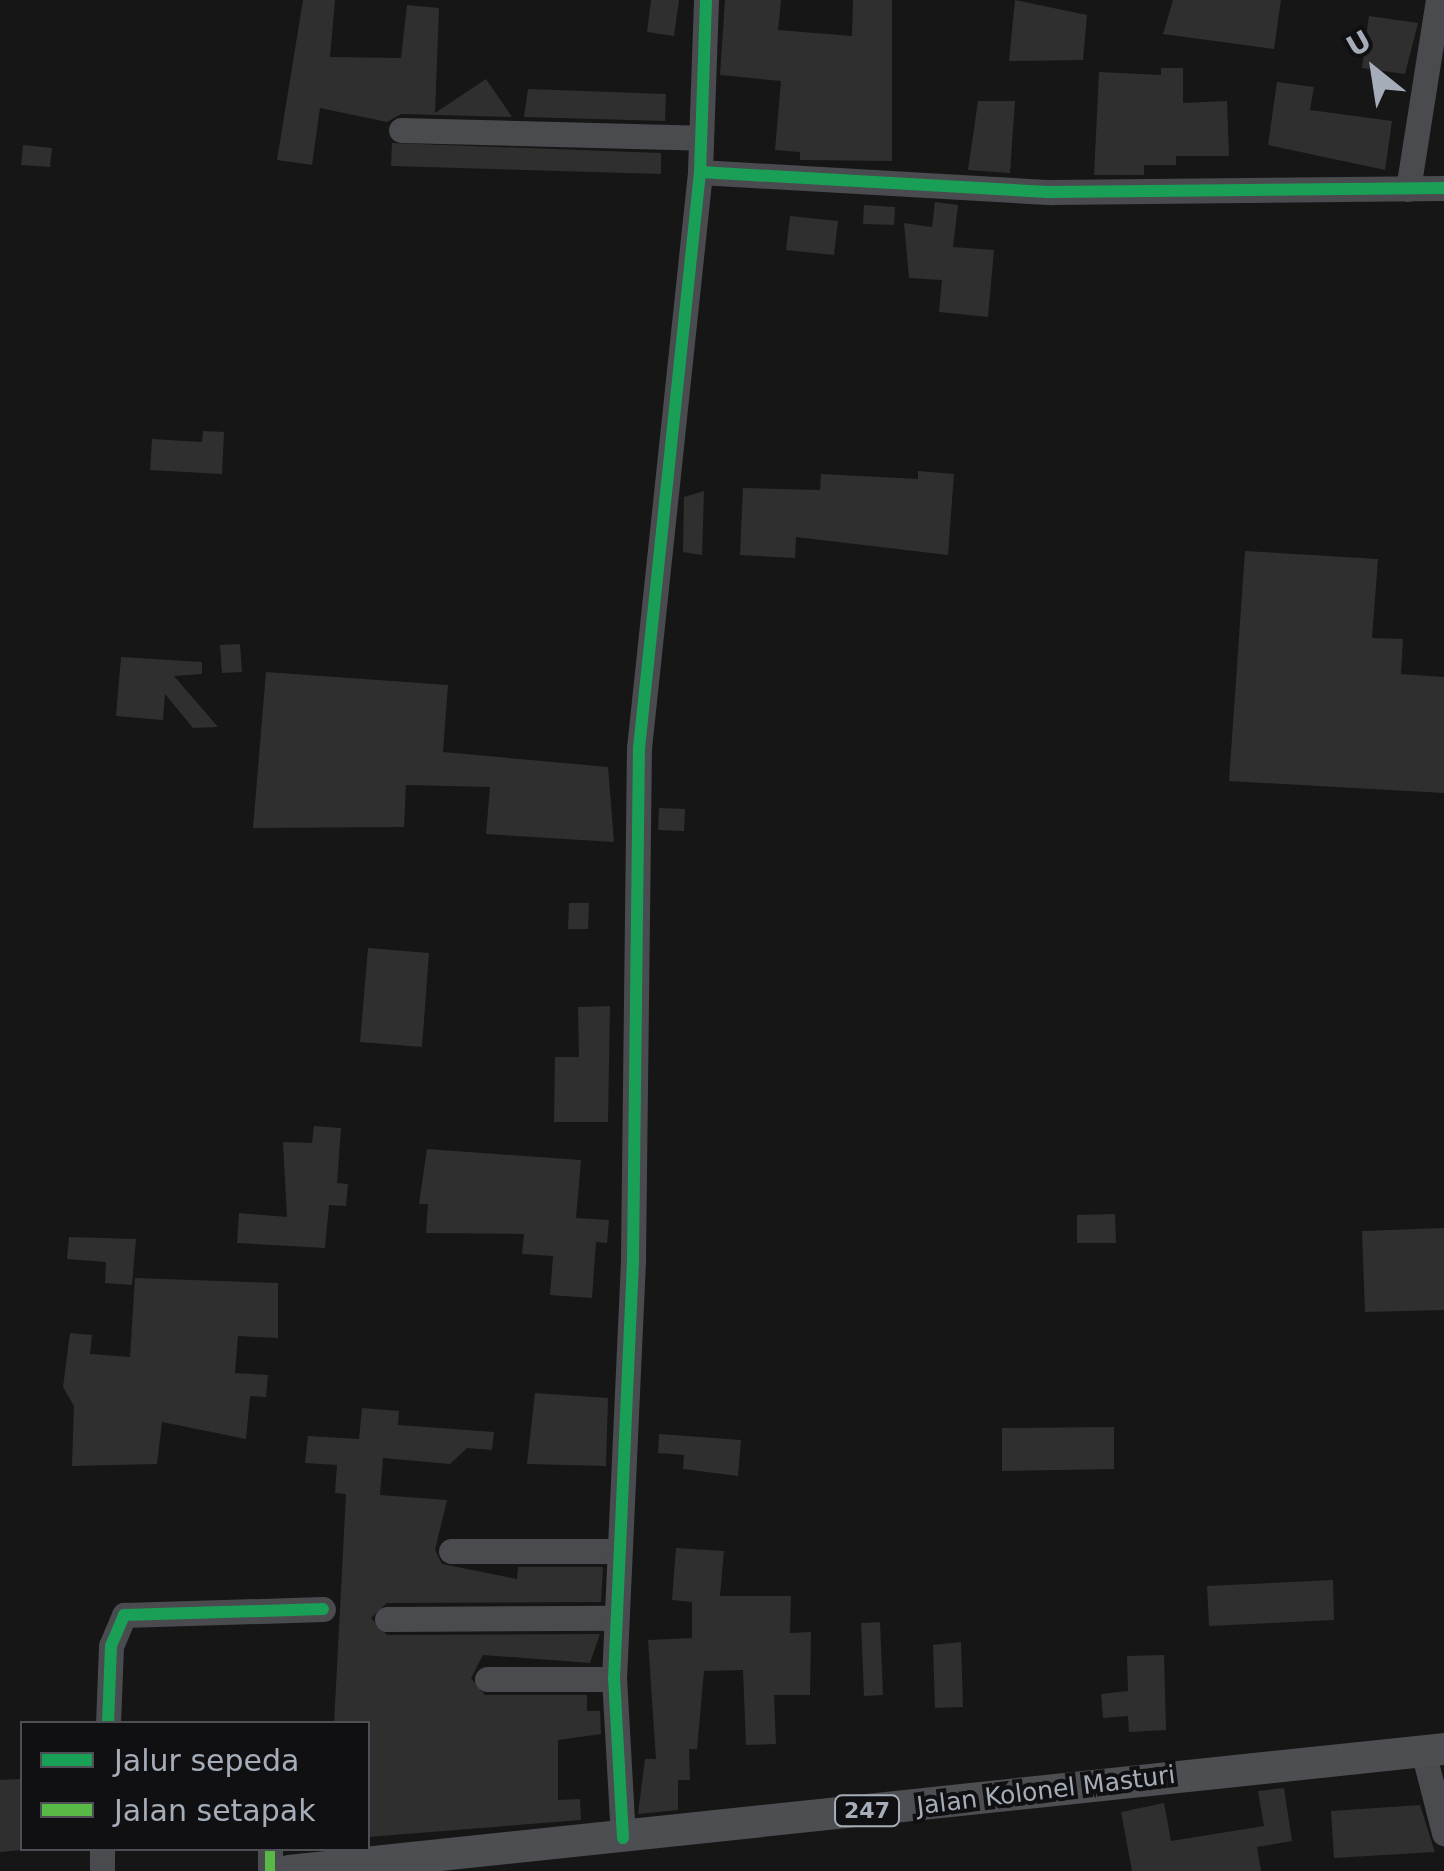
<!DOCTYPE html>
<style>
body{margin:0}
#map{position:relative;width:1444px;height:1871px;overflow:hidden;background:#161616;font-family:"DejaVu Sans",sans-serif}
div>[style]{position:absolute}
.building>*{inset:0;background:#2f2f30}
.minor>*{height:25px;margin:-12.5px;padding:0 12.5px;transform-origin:12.5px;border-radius:12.5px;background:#494b4f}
.major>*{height:32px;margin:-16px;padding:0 16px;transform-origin:16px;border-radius:16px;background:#4c4e51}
.quiet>*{height:10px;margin-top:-5px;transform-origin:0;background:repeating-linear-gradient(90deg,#58b947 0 20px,transparent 0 30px)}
.cycleway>*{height:12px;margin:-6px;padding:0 6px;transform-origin:6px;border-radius:6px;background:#1a9f57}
span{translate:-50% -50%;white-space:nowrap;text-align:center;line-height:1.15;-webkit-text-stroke:8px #101012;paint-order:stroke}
.shield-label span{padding:2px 8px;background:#101012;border:2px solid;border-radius:8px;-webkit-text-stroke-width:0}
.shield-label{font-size:22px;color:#a5adb9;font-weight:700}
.street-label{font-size:25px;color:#a5adb9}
.legend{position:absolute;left:20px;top:1721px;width:350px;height:130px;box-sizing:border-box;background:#101012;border:2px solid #4c4f55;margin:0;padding:12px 18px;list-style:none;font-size:30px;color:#a5adb9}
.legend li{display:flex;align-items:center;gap:20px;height:50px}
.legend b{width:50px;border:2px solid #4c4f55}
.north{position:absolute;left:1324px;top:20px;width:100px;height:100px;-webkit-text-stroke:8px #101012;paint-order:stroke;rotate:330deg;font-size:28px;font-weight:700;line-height:40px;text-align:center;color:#a5adb9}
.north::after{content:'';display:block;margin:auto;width:35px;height:45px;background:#a5adb9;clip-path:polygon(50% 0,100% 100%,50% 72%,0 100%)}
</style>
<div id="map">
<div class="building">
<div style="clip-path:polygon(303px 0,335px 0,330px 57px,401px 58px,407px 5px,439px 8px,435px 113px,486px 79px,512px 117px,401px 114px,387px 122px,320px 108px,312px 165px,277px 160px)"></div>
<div style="clip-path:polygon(651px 0,679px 0,674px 36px,647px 32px)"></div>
<div style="clip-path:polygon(725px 0,781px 0,778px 30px,852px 36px,853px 0,892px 0,892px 161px,800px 160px,800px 152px,775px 150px,781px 81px,720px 75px)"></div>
<div style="clip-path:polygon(1015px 0,1087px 15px,1083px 60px,1009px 61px)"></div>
<div style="clip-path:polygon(1173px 0,1281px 0,1274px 49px,1163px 34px)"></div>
<div style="clip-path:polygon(1369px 16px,1418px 23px,1405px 74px,1362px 68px)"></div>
<div style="clip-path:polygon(1161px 68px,1183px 68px,1183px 103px,1227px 101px,1229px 156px,1176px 156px,1176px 165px,1144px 165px,1144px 175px,1094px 175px,1099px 72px,1161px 75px)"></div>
<div style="clip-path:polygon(1277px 82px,1314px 87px,1310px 110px,1392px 121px,1385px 170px,1268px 145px)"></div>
<div style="clip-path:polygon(528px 89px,666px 94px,665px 121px,524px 117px)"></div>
<div style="clip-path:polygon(978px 101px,1015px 101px,1010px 173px,968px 170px)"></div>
<div style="clip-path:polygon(392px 143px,661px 153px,661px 174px,391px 166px)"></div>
<div style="clip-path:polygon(23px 145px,52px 148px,50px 167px,21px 165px)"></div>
<div style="clip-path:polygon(935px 202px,958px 205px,953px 247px,994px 250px,988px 317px,939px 312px,942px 280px,909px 278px,904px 223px,932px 227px)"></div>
<div style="clip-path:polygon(864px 205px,895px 207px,894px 225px,863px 224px)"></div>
<div style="clip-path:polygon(790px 216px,838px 221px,834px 255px,786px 250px)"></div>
<div style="clip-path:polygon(203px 431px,224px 432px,222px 474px,150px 470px,152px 439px,202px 442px)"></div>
<div style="clip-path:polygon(918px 471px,954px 474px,948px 555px,796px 537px,795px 558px,740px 555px,743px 488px,820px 490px,821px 474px,918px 479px)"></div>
<div style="clip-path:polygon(704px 491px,702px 555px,683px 552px,684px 497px)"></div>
<div style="clip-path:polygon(1245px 551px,1378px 559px,1372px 638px,1403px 639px,1401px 674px,1444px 677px,1444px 793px,1229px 781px)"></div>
<div style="clip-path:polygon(240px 644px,242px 672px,222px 673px,220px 645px)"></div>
<div style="clip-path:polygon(121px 657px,202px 662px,202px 674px,174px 676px,218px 727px,193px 728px,165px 694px,163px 720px,116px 716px)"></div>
<div style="clip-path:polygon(266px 672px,448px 685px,443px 752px,608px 767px,614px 842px,486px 834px,490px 787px,406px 785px,404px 827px,253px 828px)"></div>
<div style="clip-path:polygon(659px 808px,685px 809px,684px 831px,658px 830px)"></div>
<div style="clip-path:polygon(569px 903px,589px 903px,588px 929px,568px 929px)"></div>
<div style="clip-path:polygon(368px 948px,429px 953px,422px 1047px,360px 1042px)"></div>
<div style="clip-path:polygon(610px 1006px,608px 1122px,554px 1122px,555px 1057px,579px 1057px,578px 1007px)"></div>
<div style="clip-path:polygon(314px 1126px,341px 1128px,337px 1183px,348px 1184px,346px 1206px,329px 1205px,325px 1248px,237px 1243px,239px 1213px,287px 1217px,283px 1142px,312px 1143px)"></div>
<div style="clip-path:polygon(427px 1149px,581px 1160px,576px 1218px,609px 1220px,607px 1243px,596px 1242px,592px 1298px,550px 1295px,553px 1256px,522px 1254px,524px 1234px,426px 1233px,428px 1204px,419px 1204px)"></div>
<div style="clip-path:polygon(1115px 1214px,1116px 1243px,1077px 1243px,1077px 1215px)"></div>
<div style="clip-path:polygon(1444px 1228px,1444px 1310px,1365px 1312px,1362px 1231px)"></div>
<div style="clip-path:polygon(69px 1237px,136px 1239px,132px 1285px,105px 1283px,106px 1262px,67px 1259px)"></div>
<div style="clip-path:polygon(135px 1278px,278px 1283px,278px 1338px,238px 1336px,235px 1373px,268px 1375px,266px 1397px,250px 1396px,246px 1439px,162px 1422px,157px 1464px,72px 1466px,74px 1406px,63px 1387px,70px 1333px,92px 1335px,90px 1354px,130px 1357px)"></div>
<div style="clip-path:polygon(535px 1393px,608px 1398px,606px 1466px,527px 1464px)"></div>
<div style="clip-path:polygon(362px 1408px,399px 1411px,398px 1425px,494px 1432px,492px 1450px,467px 1448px,450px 1464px,383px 1458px,380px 1495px,447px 1500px,435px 1550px,442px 1564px,517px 1579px,518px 1567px,603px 1567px,601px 1602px,387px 1603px,371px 1618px,387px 1635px,600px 1634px,590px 1663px,483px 1655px,471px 1678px,485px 1695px,587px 1695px,587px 1711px,600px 1711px,601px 1734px,558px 1740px,558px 1800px,580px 1799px,581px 1820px,368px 1837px,368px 1724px,334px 1724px,346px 1494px,335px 1493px,337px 1465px,305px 1463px,308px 1436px,359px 1439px)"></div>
<div style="clip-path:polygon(1114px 1427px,1114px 1469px,1002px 1471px,1002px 1428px)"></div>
<div style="clip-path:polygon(659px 1434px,741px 1440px,738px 1476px,683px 1469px,684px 1455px,658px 1453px)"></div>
<div style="clip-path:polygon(676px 1548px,724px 1551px,720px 1596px,791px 1596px,790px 1633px,811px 1632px,810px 1695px,774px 1695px,776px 1744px,746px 1745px,743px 1670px,704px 1671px,697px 1749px,689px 1749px,690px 1780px,678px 1780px,678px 1810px,638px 1814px,645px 1759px,656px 1759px,648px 1640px,692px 1638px,692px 1602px,672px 1600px)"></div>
<div style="clip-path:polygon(1333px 1580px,1334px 1620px,1209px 1626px,1207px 1586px)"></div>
<div style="clip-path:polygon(880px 1622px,883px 1695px,864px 1696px,861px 1623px)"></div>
<div style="clip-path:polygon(961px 1642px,963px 1707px,935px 1708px,933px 1645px)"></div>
<div style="clip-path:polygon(1164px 1655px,1166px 1730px,1129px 1732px,1128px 1716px,1103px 1718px,1101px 1694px,1128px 1691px,1127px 1656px)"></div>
<div style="clip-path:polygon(20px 1779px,22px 1850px,0 1852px,0 1780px)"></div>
<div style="clip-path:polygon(1284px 1788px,1292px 1841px,1257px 1847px,1261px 1871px,1132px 1871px,1121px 1812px,1164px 1803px,1171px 1841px,1264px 1826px,1258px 1791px)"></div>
<div style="clip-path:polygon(1420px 1805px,1435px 1852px,1334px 1858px,1331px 1811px)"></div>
</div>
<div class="minor">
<div style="left:401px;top:130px;width:300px;rotate:1.5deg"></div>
<div style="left:700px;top:172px;width:352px;rotate:3.3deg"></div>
<div style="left:1051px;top:192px;width:393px;rotate:-0.6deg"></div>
<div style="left:1408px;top:189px;width:191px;rotate:-81deg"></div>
<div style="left:451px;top:1551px;width:168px"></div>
<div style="left:387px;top:1619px;width:229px;rotate:-0.3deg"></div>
<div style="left:487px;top:1679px;width:127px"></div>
<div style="left:108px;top:1724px;width:78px;rotate:-87.8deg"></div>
<div style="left:111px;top:1646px;width:34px;rotate:-67deg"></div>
<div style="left:124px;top:1615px;width:199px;rotate:-1.7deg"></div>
<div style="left:1423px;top:1751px;width:85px;rotate:75.6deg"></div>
<div style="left:623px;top:1838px;width:159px;rotate:-93.2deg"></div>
<div style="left:614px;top:1679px;width:421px;rotate:-87.4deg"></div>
<div style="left:633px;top:1258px;width:510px;rotate:-89.33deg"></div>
<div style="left:639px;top:748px;width:579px;rotate:-83.95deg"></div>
<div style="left:700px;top:172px;width:172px;rotate:-88deg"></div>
<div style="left:102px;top:1871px;width:23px;rotate:-90deg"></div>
<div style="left:270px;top:1871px;width:23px;rotate:-90deg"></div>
</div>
<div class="major">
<div style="left:289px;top:1871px;width:1161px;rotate:-6.03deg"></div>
</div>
<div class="quiet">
<div style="left:270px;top:1871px;width:23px;rotate:-90deg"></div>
</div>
<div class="cycleway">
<div style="left:700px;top:172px;width:352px;rotate:3.3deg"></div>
<div style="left:1051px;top:192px;width:393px;rotate:-0.6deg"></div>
<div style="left:108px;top:1724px;width:78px;rotate:-87.8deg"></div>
<div style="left:111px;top:1646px;width:34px;rotate:-67deg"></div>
<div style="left:124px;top:1615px;width:199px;rotate:-1.7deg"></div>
<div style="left:623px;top:1838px;width:159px;rotate:-93.2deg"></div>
<div style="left:614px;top:1679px;width:421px;rotate:-87.4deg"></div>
<div style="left:633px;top:1258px;width:510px;rotate:-89.33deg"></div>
<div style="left:639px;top:748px;width:579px;rotate:-83.95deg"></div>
<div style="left:700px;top:172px;width:172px;rotate:-88deg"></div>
</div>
<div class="shield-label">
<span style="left:867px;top:1811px">247</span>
</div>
<div class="street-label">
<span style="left:1046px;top:1791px;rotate:-7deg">Jalan Kolonel Masturi</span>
</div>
<ul class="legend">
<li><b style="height:12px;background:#1a9f57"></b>Jalur sepeda</li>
<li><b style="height:12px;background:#58b947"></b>Jalan setapak</li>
</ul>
<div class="north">U</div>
</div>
